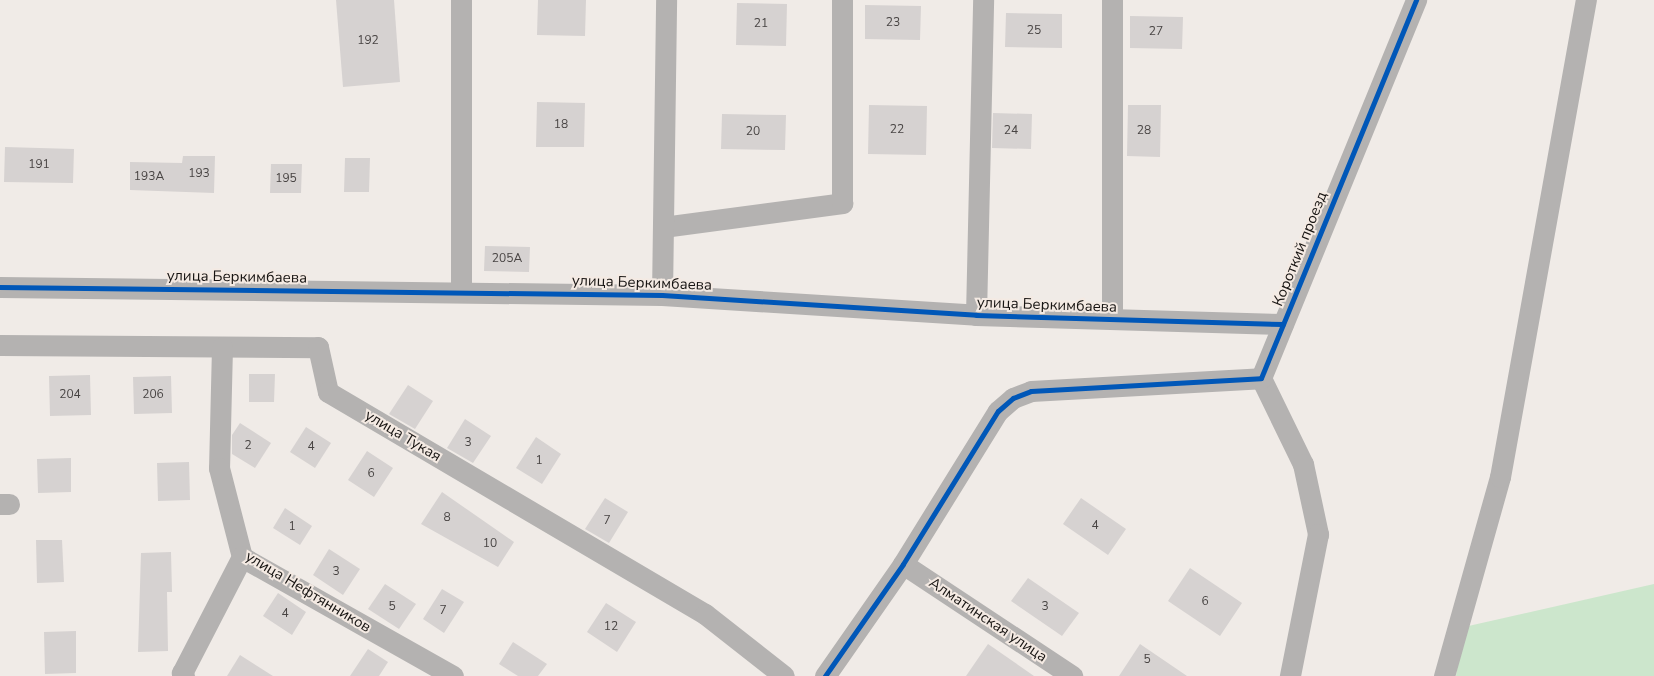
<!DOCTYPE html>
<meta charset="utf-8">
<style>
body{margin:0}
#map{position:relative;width:1654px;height:676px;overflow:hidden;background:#f0ebe7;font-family:"Nunito Sans",sans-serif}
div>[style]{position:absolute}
.green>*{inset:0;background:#cce6cc}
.building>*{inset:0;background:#d6d2d1}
.minor>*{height:21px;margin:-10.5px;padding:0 10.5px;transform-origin:10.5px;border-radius:10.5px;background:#b4b2b1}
.cycleway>*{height:5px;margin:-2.5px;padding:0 2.5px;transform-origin:2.5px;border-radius:2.5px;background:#0057b8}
span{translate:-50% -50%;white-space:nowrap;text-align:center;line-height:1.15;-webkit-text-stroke:4px #f4eae3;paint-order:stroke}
.number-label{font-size:12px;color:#484443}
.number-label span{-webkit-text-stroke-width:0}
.street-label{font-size:15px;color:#171412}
</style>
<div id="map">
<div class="green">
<div style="clip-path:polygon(1654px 584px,1654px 676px,1456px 676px,1464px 627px)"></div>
</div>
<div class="building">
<div style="clip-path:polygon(336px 0,394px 0,400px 82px,343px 87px)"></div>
<div style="clip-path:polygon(538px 0,586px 0,585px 36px,537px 35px)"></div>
<div style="clip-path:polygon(737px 3px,787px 4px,786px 46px,736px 45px)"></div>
<div style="clip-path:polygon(865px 5px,921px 6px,920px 40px,865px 39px)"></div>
<div style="clip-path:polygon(1006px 13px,1062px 14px,1062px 48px,1005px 47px)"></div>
<div style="clip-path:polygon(1130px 16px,1183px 17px,1182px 49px,1130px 48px)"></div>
<div style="clip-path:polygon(537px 102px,585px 103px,584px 147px,536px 147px)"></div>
<div style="clip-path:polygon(869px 105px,927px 106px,926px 155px,868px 154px)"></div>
<div style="clip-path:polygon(1128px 105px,1161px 105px,1160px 157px,1127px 156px)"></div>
<div style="clip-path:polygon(993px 113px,1032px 114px,1031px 149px,992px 148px)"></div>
<div style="clip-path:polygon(722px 114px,786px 115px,785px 150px,721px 149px)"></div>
<div style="clip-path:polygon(5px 147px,74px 149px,73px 183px,4px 182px)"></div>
<div style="clip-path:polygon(183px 156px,215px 156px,214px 193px,130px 190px,130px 162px,182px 163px)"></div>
<div style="clip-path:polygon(345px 158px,370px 158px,369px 192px,344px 192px)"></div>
<div style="clip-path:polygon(271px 164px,302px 164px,301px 193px,270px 193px)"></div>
<div style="clip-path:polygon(485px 246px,530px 247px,529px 272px,484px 271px)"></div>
<div style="clip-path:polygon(249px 374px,275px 374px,274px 402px,249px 402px)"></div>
<div style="clip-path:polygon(90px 375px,91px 415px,50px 416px,49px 376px)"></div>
<div style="clip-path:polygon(171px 376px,172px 413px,134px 414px,133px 377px)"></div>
<div style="clip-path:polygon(408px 385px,433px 401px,415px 429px,389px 414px)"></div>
<div style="clip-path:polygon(465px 419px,491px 436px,473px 463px,447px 448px)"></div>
<div style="clip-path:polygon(240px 423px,271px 443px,255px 468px,232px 454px,232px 435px)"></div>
<div style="clip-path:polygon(306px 427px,331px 443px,315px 468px,290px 452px)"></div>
<div style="clip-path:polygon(536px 437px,561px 454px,542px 484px,516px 468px)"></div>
<div style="clip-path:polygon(367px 451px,393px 468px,374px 497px,348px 480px)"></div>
<div style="clip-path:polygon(71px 458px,71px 492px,38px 493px,37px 459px)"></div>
<div style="clip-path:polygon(189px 462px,190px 500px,158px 501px,157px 463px)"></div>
<div style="clip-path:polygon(442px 492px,514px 542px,498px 567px,421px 524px)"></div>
<div style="clip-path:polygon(605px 498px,628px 512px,609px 543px,585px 529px)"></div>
<div style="clip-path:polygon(1081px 498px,1126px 529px,1108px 555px,1063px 524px)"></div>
<div style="clip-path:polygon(285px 508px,312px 526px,300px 545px,273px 528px)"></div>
<div style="clip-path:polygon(36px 540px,62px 540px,64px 582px,37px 583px)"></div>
<div style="clip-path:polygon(329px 549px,360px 569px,343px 595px,313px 575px)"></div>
<div style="clip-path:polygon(171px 552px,172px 592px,167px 592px,168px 651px,138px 652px,141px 553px)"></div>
<div style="clip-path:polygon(1190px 568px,1242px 603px,1220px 636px,1168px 601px)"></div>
<div style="clip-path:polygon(1028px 578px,1079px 613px,1062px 636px,1011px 601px)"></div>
<div style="clip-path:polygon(385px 584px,416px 604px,399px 629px,368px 609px)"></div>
<div style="clip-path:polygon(442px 589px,464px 602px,444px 633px,423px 619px)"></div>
<div style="clip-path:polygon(278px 593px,306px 612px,292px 635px,263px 616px)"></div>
<div style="clip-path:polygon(606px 603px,636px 622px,617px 652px,587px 632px)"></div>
<div style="clip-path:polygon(76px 631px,76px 673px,45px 674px,44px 632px)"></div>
<div style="clip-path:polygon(513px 642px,547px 664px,538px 676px,518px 676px,499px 664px)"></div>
<div style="clip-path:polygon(988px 644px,1034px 676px,966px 676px)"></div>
<div style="clip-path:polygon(1140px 644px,1187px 676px,1119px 676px)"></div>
<div style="clip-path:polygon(368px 649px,388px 662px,379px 676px,350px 676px)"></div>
<div style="clip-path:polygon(240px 655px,273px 676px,227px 676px)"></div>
</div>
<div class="minor">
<div style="left:663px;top:227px;width:181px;rotate:-7.6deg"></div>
<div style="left:842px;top:203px;width:203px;rotate:-90deg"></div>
<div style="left:0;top:287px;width:662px;rotate:0.69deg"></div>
<div style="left:662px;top:295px;width:315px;rotate:3.6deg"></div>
<div style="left:976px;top:315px;width:307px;rotate:1.7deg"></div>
<div style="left:461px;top:291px;width:291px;rotate:-90deg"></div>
<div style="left:662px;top:295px;width:295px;rotate:-89.2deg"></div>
<div style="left:976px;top:315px;width:315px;rotate:-88.7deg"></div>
<div style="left:1112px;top:319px;width:319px;rotate:-90deg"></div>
<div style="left:0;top:345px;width:318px;rotate:0.4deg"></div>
<div style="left:318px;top:347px;width:46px;rotate:77.5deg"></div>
<div style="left:328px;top:392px;width:438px;rotate:30.5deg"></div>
<div style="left:705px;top:614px;width:100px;rotate:38.1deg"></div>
<div style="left:222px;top:347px;width:121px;rotate:91.4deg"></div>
<div style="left:219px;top:468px;width:92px;rotate:75.5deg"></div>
<div style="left:242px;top:557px;width:242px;rotate:29.4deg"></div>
<div style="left:1261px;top:378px;width:96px;rotate:64deg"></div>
<div style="left:1303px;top:464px;width:72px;rotate:77.9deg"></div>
<div style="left:1318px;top:534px;width:145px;rotate:101.2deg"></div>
<div style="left:0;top:504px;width:9px"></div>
<div style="left:903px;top:564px;width:203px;rotate:33.5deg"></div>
<div style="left:184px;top:676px;width:4px;rotate:-124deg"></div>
<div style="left:182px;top:673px;width:131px;rotate:-62.7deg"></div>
<div style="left:825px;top:676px;width:136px;rotate:-55.1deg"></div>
<div style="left:903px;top:564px;width:180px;rotate:-58.2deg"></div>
<div style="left:998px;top:411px;width:20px;rotate:-41deg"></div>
<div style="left:1013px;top:398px;width:19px;rotate:-21deg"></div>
<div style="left:1031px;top:391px;width:230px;rotate:-3.2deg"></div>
<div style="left:1261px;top:378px;width:409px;rotate:-67.7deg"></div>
<div style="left:1444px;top:676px;width:207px;rotate:-74.3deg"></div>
<div style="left:1500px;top:477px;width:485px;rotate:-79.8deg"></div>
</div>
<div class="cycleway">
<div style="left:0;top:287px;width:662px;rotate:0.69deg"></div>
<div style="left:662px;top:295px;width:315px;rotate:3.6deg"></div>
<div style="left:976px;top:315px;width:307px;rotate:1.7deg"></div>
<div style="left:825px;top:676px;width:136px;rotate:-55.1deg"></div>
<div style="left:903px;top:564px;width:180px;rotate:-58.2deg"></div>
<div style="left:998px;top:411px;width:20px;rotate:-41deg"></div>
<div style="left:1013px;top:398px;width:19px;rotate:-21deg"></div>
<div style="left:1031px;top:391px;width:230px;rotate:-3.2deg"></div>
<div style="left:1261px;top:378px;width:409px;rotate:-67.7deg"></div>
</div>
<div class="number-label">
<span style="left:893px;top:23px">23</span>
<span style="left:761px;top:24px">21</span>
<span style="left:1034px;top:31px">25</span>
<span style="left:1156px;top:32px">27</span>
<span style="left:368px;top:41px">192</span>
<span style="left:561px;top:125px">18</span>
<span style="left:897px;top:130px">22</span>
<span style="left:1011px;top:131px">24</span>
<span style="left:1144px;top:131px">28</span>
<span style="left:753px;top:132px">20</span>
<span style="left:39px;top:165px">191</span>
<span style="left:199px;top:174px">193</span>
<span style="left:149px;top:177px">193А</span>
<span style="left:286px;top:179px">195</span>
<span style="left:507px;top:259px">205А</span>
<span style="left:70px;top:395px">204</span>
<span style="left:153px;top:395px">206</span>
<span style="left:468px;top:443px">3</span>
<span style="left:248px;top:446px">2</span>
<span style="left:311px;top:447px">4</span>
<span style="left:539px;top:461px">1</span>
<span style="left:371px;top:474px">6</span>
<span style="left:447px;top:518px">8</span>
<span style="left:607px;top:521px">7</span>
<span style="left:1095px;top:526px">4</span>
<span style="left:292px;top:527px">1</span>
<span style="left:490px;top:544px">10</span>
<span style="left:336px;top:572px">3</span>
<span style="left:1205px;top:602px">6</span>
<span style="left:392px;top:607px">5</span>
<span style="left:1045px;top:607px">3</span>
<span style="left:443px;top:611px">7</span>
<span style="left:285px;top:614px">4</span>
<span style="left:611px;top:627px">12</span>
<span style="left:1147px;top:660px">5</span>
</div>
<div class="street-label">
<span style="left:1300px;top:249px;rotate:-68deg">Короткий проезд</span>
<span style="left:237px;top:277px;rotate:1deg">улица Беркимбаева</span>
<span style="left:642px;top:283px;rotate:2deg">улица Беркимбаева</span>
<span style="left:1047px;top:305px;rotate:2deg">улица Беркимбаева</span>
<span style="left:403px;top:436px;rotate:31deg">улица Тукая</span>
<span style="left:308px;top:592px;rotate:31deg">улица Нефтянников</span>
<span style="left:988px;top:620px;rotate:34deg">Алматинская улица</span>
</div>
</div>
